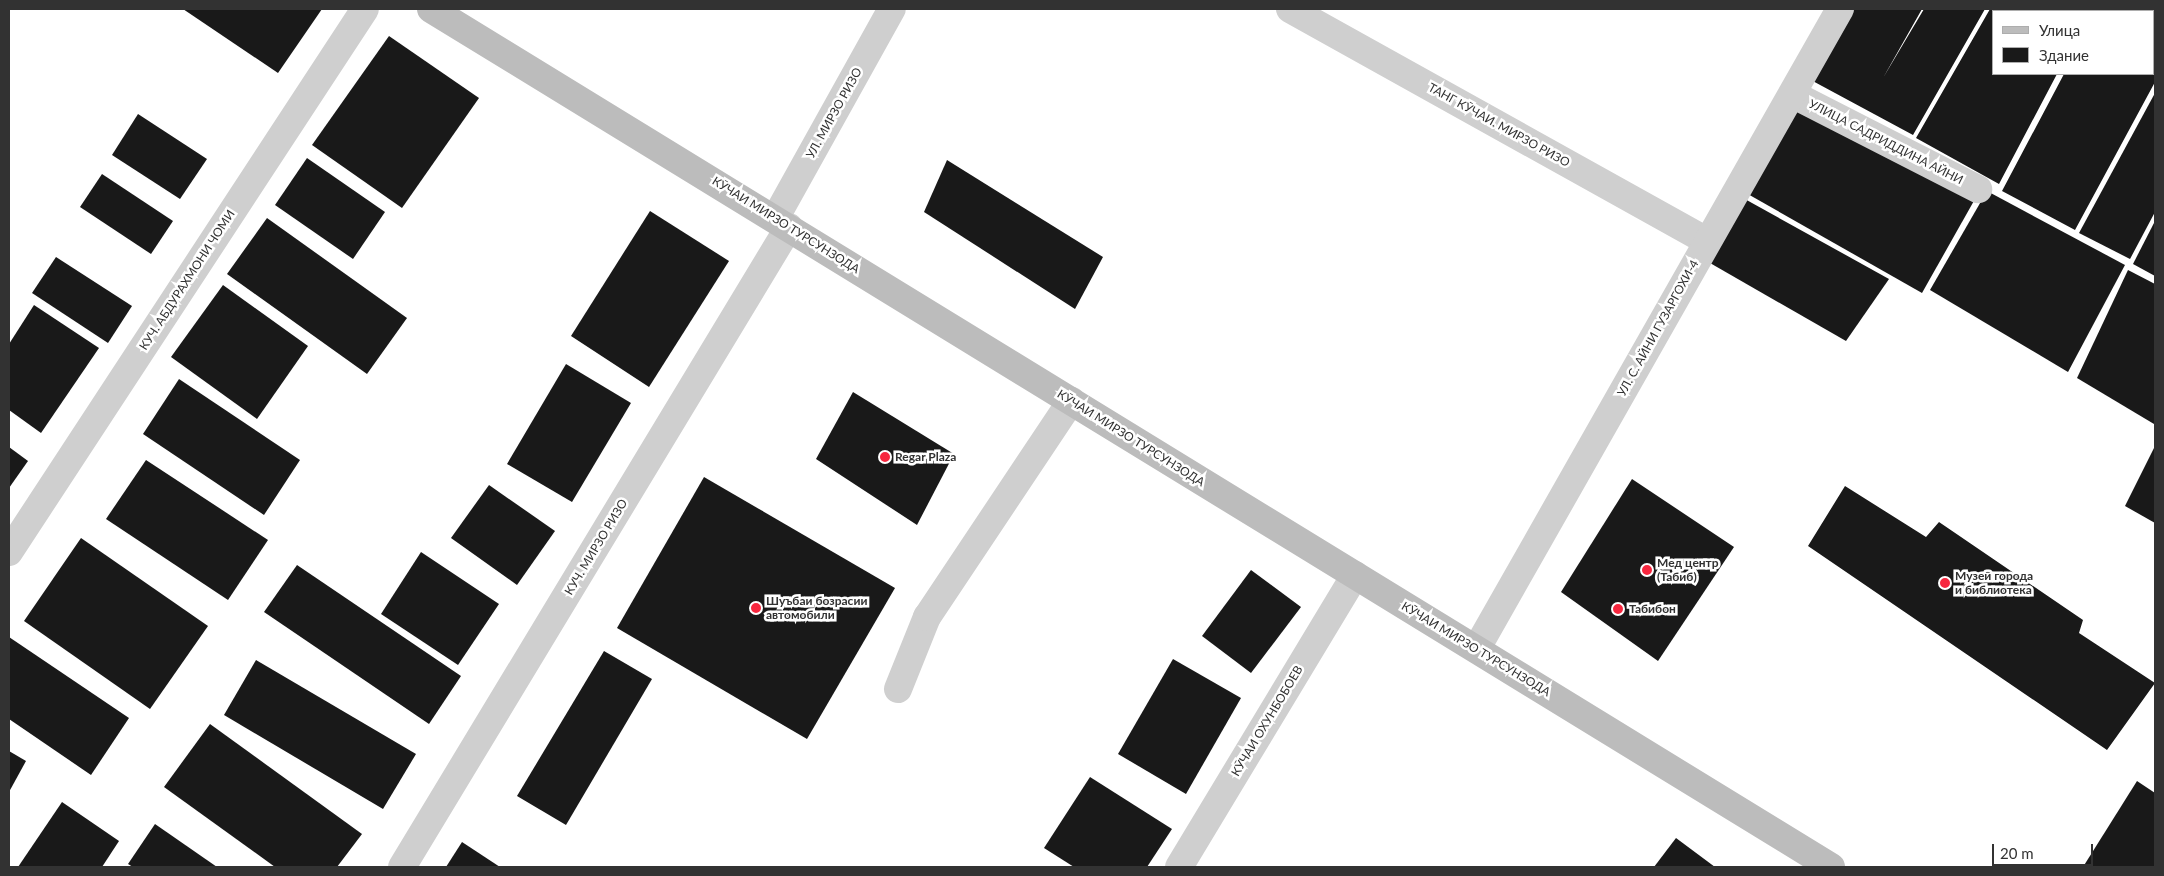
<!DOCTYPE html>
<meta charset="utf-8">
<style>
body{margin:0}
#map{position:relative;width:2164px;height:876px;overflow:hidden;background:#fff;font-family:Lato,sans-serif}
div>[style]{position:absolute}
.building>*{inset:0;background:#191919}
.minor>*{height:28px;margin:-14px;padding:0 14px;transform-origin:14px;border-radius:14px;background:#cfcfcf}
.secondary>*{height:28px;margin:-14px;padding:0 14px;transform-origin:14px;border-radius:14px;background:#bcbcbc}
.dots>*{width:14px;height:14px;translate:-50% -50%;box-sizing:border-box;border:2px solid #fff;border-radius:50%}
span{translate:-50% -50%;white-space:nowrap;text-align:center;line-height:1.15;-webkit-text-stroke:5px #fff;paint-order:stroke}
.street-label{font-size:12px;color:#323232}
.poi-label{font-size:12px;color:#323232;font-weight:700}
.left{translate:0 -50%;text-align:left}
.frame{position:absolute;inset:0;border:10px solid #323232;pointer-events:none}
.legend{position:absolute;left:1992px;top:10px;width:162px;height:65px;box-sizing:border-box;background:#fff;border:1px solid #adadad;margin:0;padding:6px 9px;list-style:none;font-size:15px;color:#323232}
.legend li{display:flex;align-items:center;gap:10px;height:25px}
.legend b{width:25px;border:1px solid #adadad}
.scale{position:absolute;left:1992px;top:844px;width:101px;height:22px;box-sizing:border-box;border:2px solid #323232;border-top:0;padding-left:6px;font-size:15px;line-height:18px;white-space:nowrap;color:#323232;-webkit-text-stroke:4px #fff;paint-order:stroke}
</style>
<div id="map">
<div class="building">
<div style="clip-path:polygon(183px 9px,322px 9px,278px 73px)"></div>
<div style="clip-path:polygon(1847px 9px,1922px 9px,1883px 78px,1924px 9px,1985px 9px,1913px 135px,1809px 79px)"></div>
<div style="clip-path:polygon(1990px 9px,2090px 9px,1993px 11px,1993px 74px,2057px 74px,1999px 184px,1916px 138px)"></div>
<div style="clip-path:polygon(2153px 30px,2155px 82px,2075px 230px,2002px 191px,2064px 74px,2153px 74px)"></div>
<div style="clip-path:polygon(389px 36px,479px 98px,402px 208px,312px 145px)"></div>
<div style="clip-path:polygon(2155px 93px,2155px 212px,2130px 259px,2079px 233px)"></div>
<div style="clip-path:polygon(1796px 102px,1975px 199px,1922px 293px,1746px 193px)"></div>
<div style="clip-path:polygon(138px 114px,207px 159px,180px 199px,112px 155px)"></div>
<div style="clip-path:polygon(307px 158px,385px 212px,353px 259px,275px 205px)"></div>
<div style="clip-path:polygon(947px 160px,1103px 257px,1075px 309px,924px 212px)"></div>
<div style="clip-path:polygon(102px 174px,173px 221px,151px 254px,80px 207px)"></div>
<div style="clip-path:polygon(1987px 191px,2125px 265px,2068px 372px,1930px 290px)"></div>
<div style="clip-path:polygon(1743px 198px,1889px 279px,1846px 341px,1710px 263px)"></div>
<div style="clip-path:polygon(650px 211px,729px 261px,649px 387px,571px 336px)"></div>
<div style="clip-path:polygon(267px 218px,407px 318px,367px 374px,227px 274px)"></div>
<div style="clip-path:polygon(2155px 221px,2155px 276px,2133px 264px)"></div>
<div style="clip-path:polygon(56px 257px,132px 306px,108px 343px,32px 293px)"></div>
<div style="clip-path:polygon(2128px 270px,2155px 284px,2154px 424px,2077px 378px)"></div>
<div style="clip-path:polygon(223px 285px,308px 346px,257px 419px,171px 357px)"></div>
<div style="clip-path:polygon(34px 305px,99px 348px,41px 433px,9px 410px,9px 344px)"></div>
<div style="clip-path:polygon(566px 364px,631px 403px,572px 502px,507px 464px)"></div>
<div style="clip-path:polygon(179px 379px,300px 460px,264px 515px,143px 434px)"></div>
<div style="clip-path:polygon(853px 392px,954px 454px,917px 525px,816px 459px)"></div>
<div style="clip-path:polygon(2155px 446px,2155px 523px,2125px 506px)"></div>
<div style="clip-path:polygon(9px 447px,28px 461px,9px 488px)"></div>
<div style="clip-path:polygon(146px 460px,268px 540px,228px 600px,106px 519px)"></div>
<div style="clip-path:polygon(704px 477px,895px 588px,807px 739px,617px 628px)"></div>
<div style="clip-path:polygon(1632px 479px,1734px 547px,1658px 661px,1561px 592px)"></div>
<div style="clip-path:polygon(489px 485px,555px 531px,517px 585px,451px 538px)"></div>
<div style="clip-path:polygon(1845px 486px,1926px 537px,1939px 522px,2083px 620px,2079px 633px,2155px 683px,2107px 750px,1808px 546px)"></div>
<div style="clip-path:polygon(81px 538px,208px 626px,150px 709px,24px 621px)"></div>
<div style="clip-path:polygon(421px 552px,499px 604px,458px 665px,381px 614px)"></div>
<div style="clip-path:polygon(297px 565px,461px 676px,429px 724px,264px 612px)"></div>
<div style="clip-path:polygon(1251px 570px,1301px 607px,1251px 673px,1202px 636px)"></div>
<div style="clip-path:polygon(9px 637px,129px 718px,91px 775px,9px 719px)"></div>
<div style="clip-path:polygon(604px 651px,652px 679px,566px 825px,517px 796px)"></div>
<div style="clip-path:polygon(1173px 659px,1241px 698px,1186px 794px,1118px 754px)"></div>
<div style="clip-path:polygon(256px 660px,416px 754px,383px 809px,224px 715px)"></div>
<div style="clip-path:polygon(210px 724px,362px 834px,337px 867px,275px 867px,164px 787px)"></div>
<div style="clip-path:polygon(9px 751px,26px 761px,9px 792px)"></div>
<div style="clip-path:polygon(1090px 777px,1172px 829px,1147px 867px,1074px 867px,1044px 848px)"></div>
<div style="clip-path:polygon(2137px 781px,2155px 793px,2155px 867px,2083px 867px)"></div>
<div style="clip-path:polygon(62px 802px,119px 841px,102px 867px,18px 867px)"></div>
<div style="clip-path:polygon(155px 824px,217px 867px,133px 867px,128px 864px)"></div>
<div style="clip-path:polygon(1676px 838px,1715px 867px,1654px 867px)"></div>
<div style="clip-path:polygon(462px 842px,500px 867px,446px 867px)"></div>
</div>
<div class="minor">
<div style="left:1290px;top:9px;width:477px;rotate:29.1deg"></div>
<div style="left:1794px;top:95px;width:207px;rotate:27.1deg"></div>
<div style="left:776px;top:217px;width:238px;rotate:-60.9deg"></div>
<div style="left:9px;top:552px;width:649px;rotate:-56.75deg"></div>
<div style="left:1477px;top:648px;width:735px;rotate:-60.4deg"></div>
<div style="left:898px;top:689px;width:78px;rotate:-68.1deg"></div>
<div style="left:927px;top:617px;width:260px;rotate:-56.3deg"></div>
<div style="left:402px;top:867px;width:748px;rotate:-58.84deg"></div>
<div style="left:1179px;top:867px;width:341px;rotate:-58.9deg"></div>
</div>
<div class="secondary">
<div style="left:431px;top:9px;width:1642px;rotate:31.5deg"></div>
</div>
<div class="dots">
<div style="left:885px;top:457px;background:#f7263e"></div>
<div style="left:1647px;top:570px;background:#f7263e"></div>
<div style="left:1945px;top:583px;background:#f7263e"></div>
<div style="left:756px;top:608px;background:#f7263e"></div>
<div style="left:1618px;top:609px;background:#f7263e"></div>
</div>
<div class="street-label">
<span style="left:834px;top:113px;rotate:-61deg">УЛ. МИРЗО РИЗО</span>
<span style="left:1499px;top:125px;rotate:29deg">ТАНГ КӮЧАИ. МИРЗО РИЗО</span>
<span style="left:1886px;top:142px;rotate:27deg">УЛИЦА САДРИДДИНА АЙНИ</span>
<span style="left:786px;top:225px;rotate:32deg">КӮЧАИ МИРЗО ТУРСУНЗОДА</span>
<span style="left:187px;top:280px;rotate:-57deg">КУЧ. АБДУРАХМОНИ ЧОМИ</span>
<span style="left:1658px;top:328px;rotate:-61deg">УЛ. С. АЙНИ ГУЗАРГОХИ-4</span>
<span style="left:1131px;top:438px;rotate:32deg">КӮЧАИ МИРЗО ТУРСУНЗОДА</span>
<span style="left:596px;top:547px;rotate:-59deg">КУЧ. МИРЗО РИЗО</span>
<span style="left:1476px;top:649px;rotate:31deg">КӮЧАИ МИРЗО ТУРСУНЗОДА</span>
<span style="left:1267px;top:721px;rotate:-59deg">КӮЧАИ ОХУНБОБОЕВ</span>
</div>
<div class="poi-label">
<span class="left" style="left:895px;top:457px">Regar Plaza</span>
<span class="left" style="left:1657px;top:570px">Мед центр<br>(Табиб)</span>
<span class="left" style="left:1955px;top:583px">Музей города<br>и библиотека</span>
<span class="left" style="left:766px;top:608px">Шуъбаи бозрасии<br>автомобили</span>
<span class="left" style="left:1629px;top:609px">Табибон</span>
</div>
<div class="frame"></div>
<ul class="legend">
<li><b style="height:6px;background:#bcbcbc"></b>Улица</li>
<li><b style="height:14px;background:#191919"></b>Здание</li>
</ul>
<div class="scale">20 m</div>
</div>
